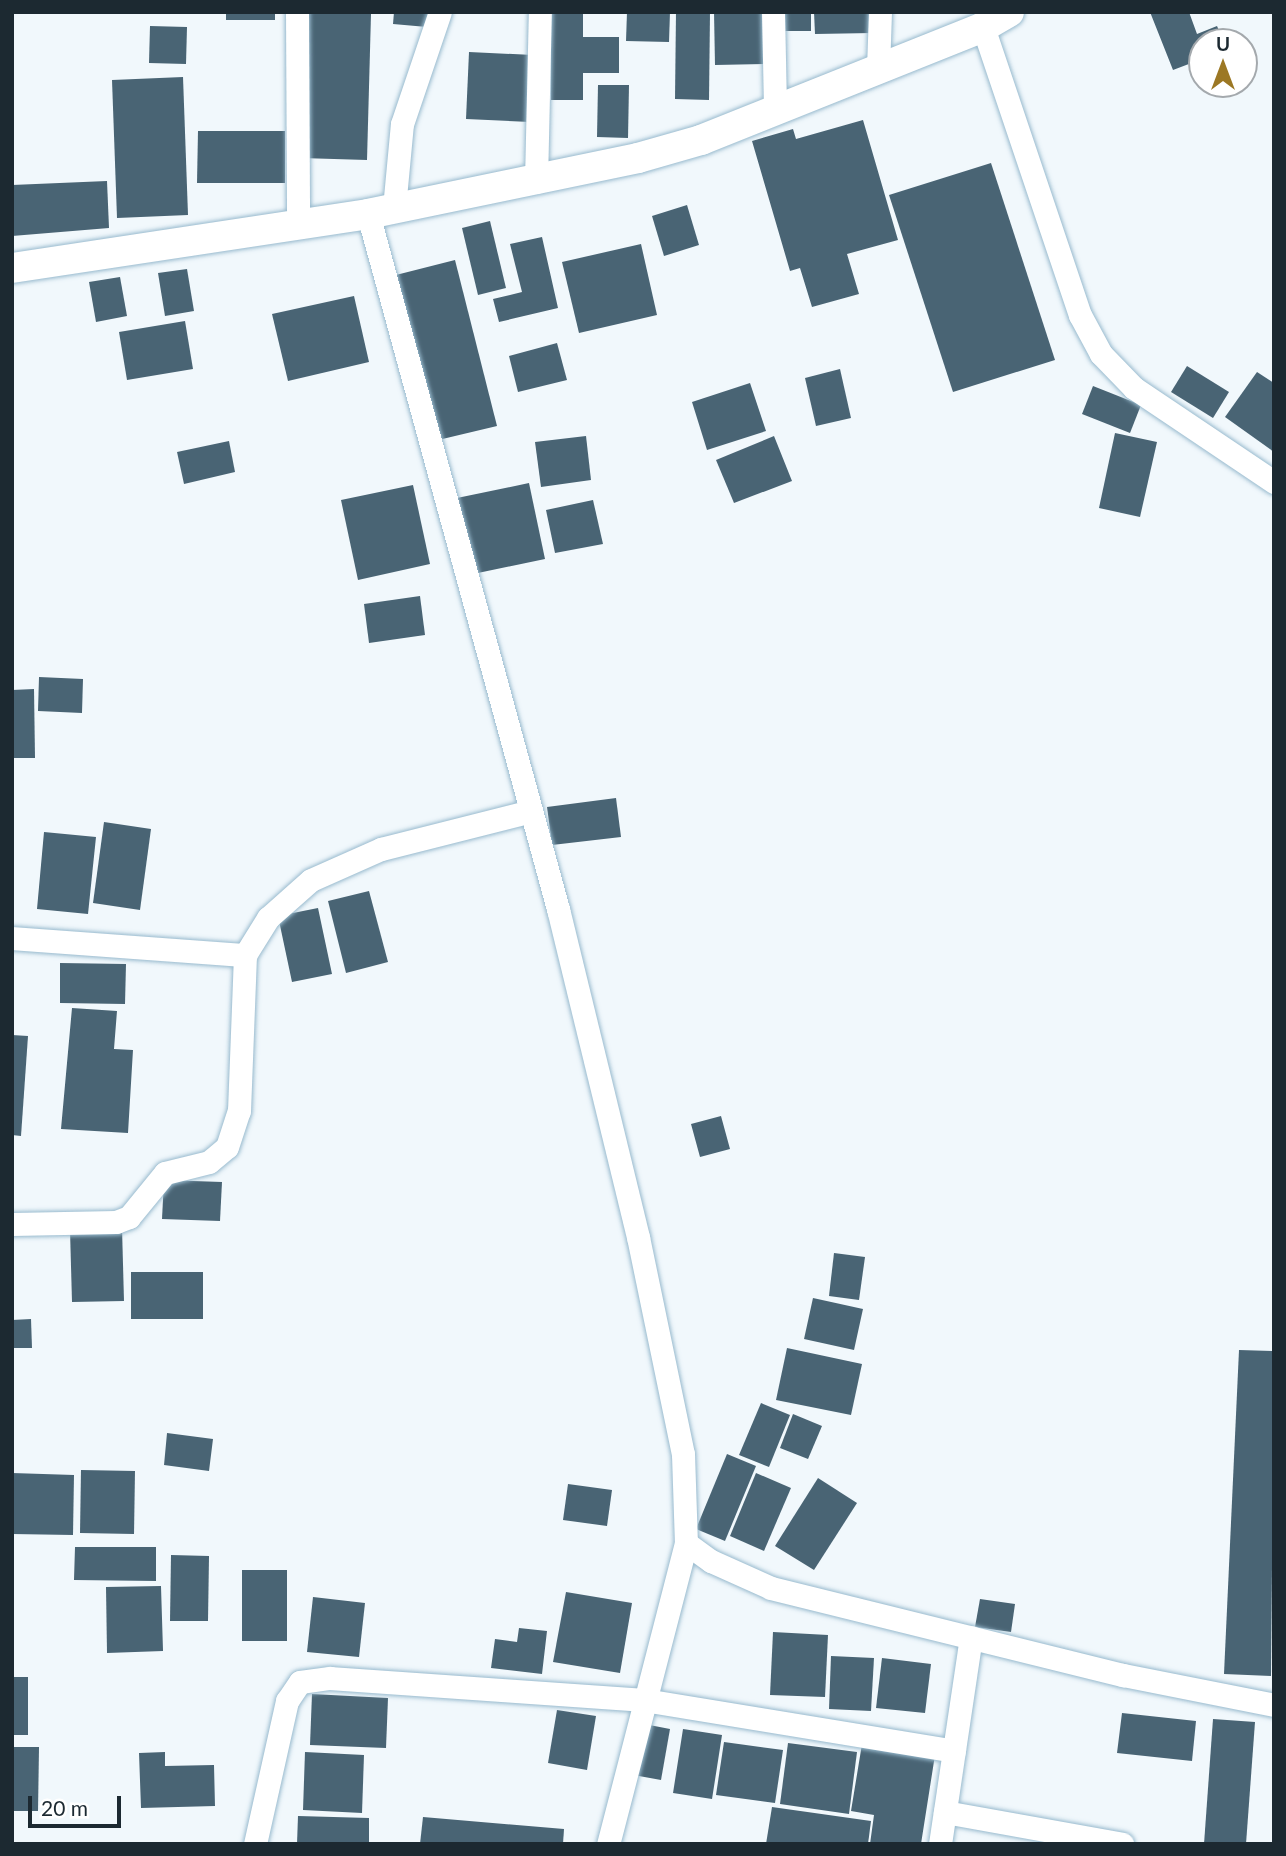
<!DOCTYPE html>
<style>
body{margin:0}
#map{position:relative;width:1286px;height:1856px;overflow:hidden;background:#f1f8fc;font-family:Lato,sans-serif}
div>[style]{position:absolute}
.building>*{inset:0;background:#496474}
.roads{filter:drop-shadow(0 0 2px #98bace) drop-shadow(0 0 2px #98bace)}
.minor>*{height:23px;margin:-11.5px;padding:0 11.5px;transform-origin:11.5px;border-radius:11.5px;background:#fff}
.tertiary>*{height:30px;margin:-15px;padding:0 15px;transform-origin:15px;border-radius:15px;background:#fff}
span{translate:-50% -50%;white-space:nowrap;text-align:center;line-height:1.15;-webkit-text-stroke:7px #fff;paint-order:stroke}
.frame{position:absolute;inset:0;border:14px solid #1c2931;pointer-events:none}
.north{position:absolute;left:1188px;top:28px;width:70px;height:70px;box-sizing:border-box;background:#fff;border:2px solid #a4a9ad;border-radius:50%;rotate:0deg;font-size:19px;font-weight:700;line-height:28px;text-align:center;color:#1c2931}
.north::after{content:'';display:block;margin:auto;width:24px;height:32px;background:#9c7824;clip-path:polygon(50% 0,100% 100%,50% 72%,0 100%)}
.scale{position:absolute;left:28px;top:1796px;width:93px;height:32px;box-sizing:border-box;border:4px solid #1c2931;border-top:0;padding-left:9px;font-size:21px;line-height:24px;white-space:nowrap;color:#1c2931;-webkit-text-stroke:5px #fff;paint-order:stroke}
</style>
<div id="map">
<div class="building">
<div style="clip-path:polygon(226px 12px,275px 12px,275px 20px,226px 20px)"></div>
<div style="clip-path:polygon(394px 12px,428px 12px,427px 27px,393px 24px)"></div>
<div style="clip-path:polygon(627px 12px,670px 12px,669px 42px,626px 41px)"></div>
<div style="clip-path:polygon(676px 12px,710px 12px,709px 100px,675px 99px)"></div>
<div style="clip-path:polygon(714px 12px,767px 12px,768px 64px,715px 65px)"></div>
<div style="clip-path:polygon(775px 12px,811px 12px,811px 31px,775px 31px)"></div>
<div style="clip-path:polygon(814px 12px,872px 12px,872px 33px,815px 34px)"></div>
<div style="clip-path:polygon(1150px 12px,1189px 12px,1197px 34px,1217px 26px,1224px 42px,1202px 42px,1202px 59px,1173px 70px)"></div>
<div style="clip-path:polygon(304px 13px,371px 14px,367px 160px,301px 158px)"></div>
<div style="clip-path:polygon(551px 14px,583px 14px,583px 37px,619px 37px,619px 73px,583px 73px,583px 100px,551px 100px)"></div>
<div style="clip-path:polygon(150px 26px,187px 27px,186px 64px,149px 63px)"></div>
<div style="clip-path:polygon(469px 52px,533px 55px,530px 122px,466px 119px)"></div>
<div style="clip-path:polygon(183px 77px,188px 215px,117px 218px,112px 80px)"></div>
<div style="clip-path:polygon(598px 85px,629px 85px,628px 138px,597px 137px)"></div>
<div style="clip-path:polygon(863px 120px,898px 240px,847px 254px,859px 294px,812px 307px,800px 268px,790px 271px,752px 141px,793px 129px,796px 139px)"></div>
<div style="clip-path:polygon(198px 131px,285px 131px,285px 183px,197px 183px)"></div>
<div style="clip-path:polygon(991px 163px,1055px 360px,953px 392px,889px 195px)"></div>
<div style="clip-path:polygon(107px 181px,109px 228px,12px 236px,12px 185px)"></div>
<div style="clip-path:polygon(687px 205px,699px 245px,664px 256px,652px 216px)"></div>
<div style="clip-path:polygon(490px 221px,506px 288px,478px 295px,462px 228px)"></div>
<div style="clip-path:polygon(542px 237px,558px 308px,499px 322px,493px 299px,522px 292px,510px 244px)"></div>
<div style="clip-path:polygon(641px 244px,657px 315px,579px 333px,562px 262px)"></div>
<div style="clip-path:polygon(455px 260px,497px 426px,434px 441px,392px 276px)"></div>
<div style="clip-path:polygon(187px 269px,194px 311px,165px 316px,158px 273px)"></div>
<div style="clip-path:polygon(120px 277px,127px 316px,96px 322px,89px 282px)"></div>
<div style="clip-path:polygon(354px 296px,369px 362px,288px 381px,272px 314px)"></div>
<div style="clip-path:polygon(185px 321px,193px 369px,127px 380px,119px 332px)"></div>
<div style="clip-path:polygon(557px 343px,567px 380px,518px 392px,509px 356px)"></div>
<div style="clip-path:polygon(1187px 366px,1229px 392px,1213px 418px,1171px 392px)"></div>
<div style="clip-path:polygon(840px 369px,851px 418px,816px 426px,805px 378px)"></div>
<div style="clip-path:polygon(1257px 372px,1274px 383px,1274px 452px,1225px 417px)"></div>
<div style="clip-path:polygon(750px 383px,766px 431px,707px 450px,692px 402px)"></div>
<div style="clip-path:polygon(1093px 386px,1141px 405px,1130px 433px,1082px 414px)"></div>
<div style="clip-path:polygon(1115px 433px,1157px 442px,1140px 517px,1099px 508px)"></div>
<div style="clip-path:polygon(586px 436px,591px 480px,541px 487px,535px 442px)"></div>
<div style="clip-path:polygon(774px 436px,792px 481px,734px 503px,716px 460px)"></div>
<div style="clip-path:polygon(229px 441px,235px 472px,184px 484px,177px 452px)"></div>
<div style="clip-path:polygon(529px 483px,545px 559px,473px 574px,457px 498px)"></div>
<div style="clip-path:polygon(413px 485px,430px 564px,358px 580px,341px 500px)"></div>
<div style="clip-path:polygon(593px 500px,603px 544px,555px 553px,546px 510px)"></div>
<div style="clip-path:polygon(420px 596px,425px 635px,369px 643px,364px 604px)"></div>
<div style="clip-path:polygon(39px 677px,83px 679px,82px 713px,38px 711px)"></div>
<div style="clip-path:polygon(34px 689px,35px 758px,12px 758px,12px 690px)"></div>
<div style="clip-path:polygon(616px 798px,621px 837px,552px 845px,547px 807px)"></div>
<div style="clip-path:polygon(104px 822px,151px 829px,140px 910px,93px 903px)"></div>
<div style="clip-path:polygon(44px 832px,96px 837px,88px 914px,37px 909px)"></div>
<div style="clip-path:polygon(369px 891px,388px 962px,346px 973px,328px 901px)"></div>
<div style="clip-path:polygon(318px 908px,332px 974px,292px 982px,278px 916px)"></div>
<div style="clip-path:polygon(60px 963px,126px 964px,125px 1004px,60px 1003px)"></div>
<div style="clip-path:polygon(72px 1008px,117px 1011px,114px 1049px,133px 1050px,128px 1133px,61px 1129px)"></div>
<div style="clip-path:polygon(12px 1035px,28px 1036px,21px 1136px,12px 1135px)"></div>
<div style="clip-path:polygon(721px 1116px,730px 1149px,700px 1157px,691px 1124px)"></div>
<div style="clip-path:polygon(164px 1180px,222px 1182px,220px 1221px,162px 1219px)"></div>
<div style="clip-path:polygon(122px 1228px,124px 1301px,72px 1302px,70px 1230px)"></div>
<div style="clip-path:polygon(834px 1253px,865px 1257px,859px 1300px,829px 1296px)"></div>
<div style="clip-path:polygon(131px 1272px,203px 1272px,203px 1319px,131px 1319px)"></div>
<div style="clip-path:polygon(813px 1298px,863px 1309px,854px 1350px,804px 1339px)"></div>
<div style="clip-path:polygon(31px 1319px,32px 1348px,12px 1348px,12px 1320px)"></div>
<div style="clip-path:polygon(787px 1348px,862px 1364px,851px 1415px,776px 1400px)"></div>
<div style="clip-path:polygon(1239px 1350px,1274px 1351px,1271px 1676px,1224px 1674px)"></div>
<div style="clip-path:polygon(761px 1403px,790px 1415px,769px 1467px,739px 1455px)"></div>
<div style="clip-path:polygon(793px 1414px,822px 1426px,808px 1459px,780px 1448px)"></div>
<div style="clip-path:polygon(167px 1433px,213px 1439px,209px 1471px,164px 1465px)"></div>
<div style="clip-path:polygon(727px 1454px,756px 1466px,725px 1541px,696px 1529px)"></div>
<div style="clip-path:polygon(81px 1470px,135px 1471px,134px 1534px,80px 1533px)"></div>
<div style="clip-path:polygon(12px 1473px,74px 1475px,73px 1535px,12px 1534px)"></div>
<div style="clip-path:polygon(756px 1473px,791px 1488px,764px 1551px,730px 1536px)"></div>
<div style="clip-path:polygon(818px 1478px,857px 1503px,814px 1570px,775px 1546px)"></div>
<div style="clip-path:polygon(568px 1484px,612px 1490px,607px 1526px,563px 1520px)"></div>
<div style="clip-path:polygon(75px 1547px,156px 1547px,156px 1581px,74px 1580px)"></div>
<div style="clip-path:polygon(171px 1555px,209px 1556px,208px 1621px,170px 1621px)"></div>
<div style="clip-path:polygon(242px 1570px,287px 1570px,287px 1641px,242px 1641px)"></div>
<div style="clip-path:polygon(161px 1586px,163px 1651px,107px 1653px,106px 1587px)"></div>
<div style="clip-path:polygon(566px 1592px,632px 1603px,620px 1673px,553px 1662px)"></div>
<div style="clip-path:polygon(313px 1597px,365px 1603px,359px 1657px,307px 1652px)"></div>
<div style="clip-path:polygon(980px 1599px,1015px 1604px,1011px 1632px,975px 1627px)"></div>
<div style="clip-path:polygon(519px 1628px,547px 1631px,542px 1674px,491px 1668px,495px 1639px,517px 1642px)"></div>
<div style="clip-path:polygon(773px 1632px,828px 1635px,825px 1697px,770px 1695px)"></div>
<div style="clip-path:polygon(831px 1656px,874px 1658px,871px 1711px,829px 1709px)"></div>
<div style="clip-path:polygon(882px 1658px,931px 1664px,925px 1713px,876px 1708px)"></div>
<div style="clip-path:polygon(12px 1677px,28px 1677px,28px 1735px,12px 1735px)"></div>
<div style="clip-path:polygon(312px 1694px,388px 1698px,386px 1748px,310px 1745px)"></div>
<div style="clip-path:polygon(557px 1710px,596px 1716px,587px 1770px,548px 1763px)"></div>
<div style="clip-path:polygon(1122px 1713px,1196px 1721px,1192px 1761px,1117px 1753px)"></div>
<div style="clip-path:polygon(1213px 1719px,1255px 1722px,1246px 1844px,1204px 1844px)"></div>
<div style="clip-path:polygon(639px 1723px,670px 1729px,661px 1780px,628px 1774px)"></div>
<div style="clip-path:polygon(683px 1729px,722px 1735px,712px 1799px,673px 1793px)"></div>
<div style="clip-path:polygon(724px 1742px,783px 1750px,775px 1803px,716px 1795px)"></div>
<div style="clip-path:polygon(788px 1743px,857px 1752px,849px 1814px,780px 1804px)"></div>
<div style="clip-path:polygon(862px 1744px,935px 1755px,921px 1844px,870px 1844px,874px 1815px,851px 1811px)"></div>
<div style="clip-path:polygon(12px 1747px,39px 1747px,38px 1811px,12px 1811px)"></div>
<div style="clip-path:polygon(165px 1752px,165px 1766px,214px 1765px,215px 1806px,141px 1808px,139px 1753px)"></div>
<div style="clip-path:polygon(305px 1752px,364px 1755px,362px 1813px,303px 1810px)"></div>
<div style="clip-path:polygon(772px 1807px,871px 1821px,868px 1844px,766px 1844px)"></div>
<div style="clip-path:polygon(298px 1816px,369px 1818px,369px 1844px,297px 1844px)"></div>
<div style="clip-path:polygon(423px 1817px,564px 1829px,563px 1844px,420px 1844px)"></div>
</div>
<div class="roads">
<div class="minor">
<div style="left:297px;top:12px;width:213px;rotate:89.7deg"></div>
<div style="left:773px;top:12px;width:98px;rotate:88.8deg"></div>
<div style="left:983px;top:27px;width:304px;rotate:71.4deg"></div>
<div style="left:1080px;top:315px;width:44px;rotate:61.7deg"></div>
<div style="left:1101px;top:354px;width:47px;rotate:45.9deg"></div>
<div style="left:1134px;top:388px;width:169px;rotate:33.9deg"></div>
<div style="left:878px;top:69px;width:57px;rotate:-88deg"></div>
<div style="left:536px;top:182px;width:170px;rotate:-88.7deg"></div>
<div style="left:394px;top:208px;width:84px;rotate:-84.6deg"></div>
<div style="left:402px;top:124px;width:118px;rotate:-71.3deg"></div>
<div style="left:368px;top:214px;width:721px;rotate:74.71deg"></div>
<div style="left:558px;top:909px;width:338px;rotate:76.3deg"></div>
<div style="left:638px;top:1237px;width:222px;rotate:78.3deg"></div>
<div style="left:683px;top:1454px;width:89px;rotate:88.1deg"></div>
<div style="left:686px;top:1543px;width:311px;rotate:104.5deg"></div>
<div style="left:12px;top:938px;width:234px;rotate:4.2deg"></div>
<div style="left:12px;top:1224px;width:104px;rotate:-1.1deg"></div>
<div style="left:116px;top:1222px;width:14px;rotate:-21deg"></div>
<div style="left:129px;top:1217px;width:57px;rotate:-50.7deg"></div>
<div style="left:165px;top:1173px;width:45px;rotate:-14deg"></div>
<div style="left:209px;top:1162px;width:23px;rotate:-40deg"></div>
<div style="left:227px;top:1147px;width:38px;rotate:-72deg"></div>
<div style="left:239px;top:1111px;width:156px;rotate:-87.8deg"></div>
<div style="left:245px;top:955px;width:44px;rotate:-58.1deg"></div>
<div style="left:268px;top:918px;width:57px;rotate:-41.5deg"></div>
<div style="left:311px;top:880px;width:77px;rotate:-23.9deg"></div>
<div style="left:381px;top:849px;width:155px;rotate:-14.2deg"></div>
<div style="left:686px;top:1543px;width:31px;rotate:36deg"></div>
<div style="left:711px;top:1561px;width:66px;rotate:24.2deg"></div>
<div style="left:771px;top:1588px;width:363px;rotate:13.9deg"></div>
<div style="left:1123px;top:1675px;width:154px;rotate:11.2deg"></div>
<div style="left:945px;top:1812px;width:180px;rotate:10.2deg"></div>
<div style="left:255px;top:1844px;width:147px;rotate:-77.4deg"></div>
<div style="left:287px;top:1701px;width:23px;rotate:-56deg"></div>
<div style="left:300px;top:1682px;width:30px;rotate:-8deg"></div>
<div style="left:330px;top:1678px;width:315px;rotate:4deg"></div>
<div style="left:644px;top:1700px;width:314px;rotate:9.3deg"></div>
<div style="left:940px;top:1844px;width:209px;rotate:-81.5deg"></div>
</div>
<div class="tertiary">
<div style="left:12px;top:268px;width:360px;rotate:-8.6deg"></div>
<div style="left:368px;top:214px;width:276px;rotate:-11.7deg"></div>
<div style="left:638px;top:158px;width:66px;rotate:-15.9deg"></div>
<div style="left:701px;top:140px;width:304px;rotate:-21.8deg"></div>
<div style="left:983px;top:27px;width:30px;rotate:-30deg"></div>
</div>
</div>
<div class="frame"></div>
<div class="north">U</div>
<div class="scale">20 m</div>
</div>
